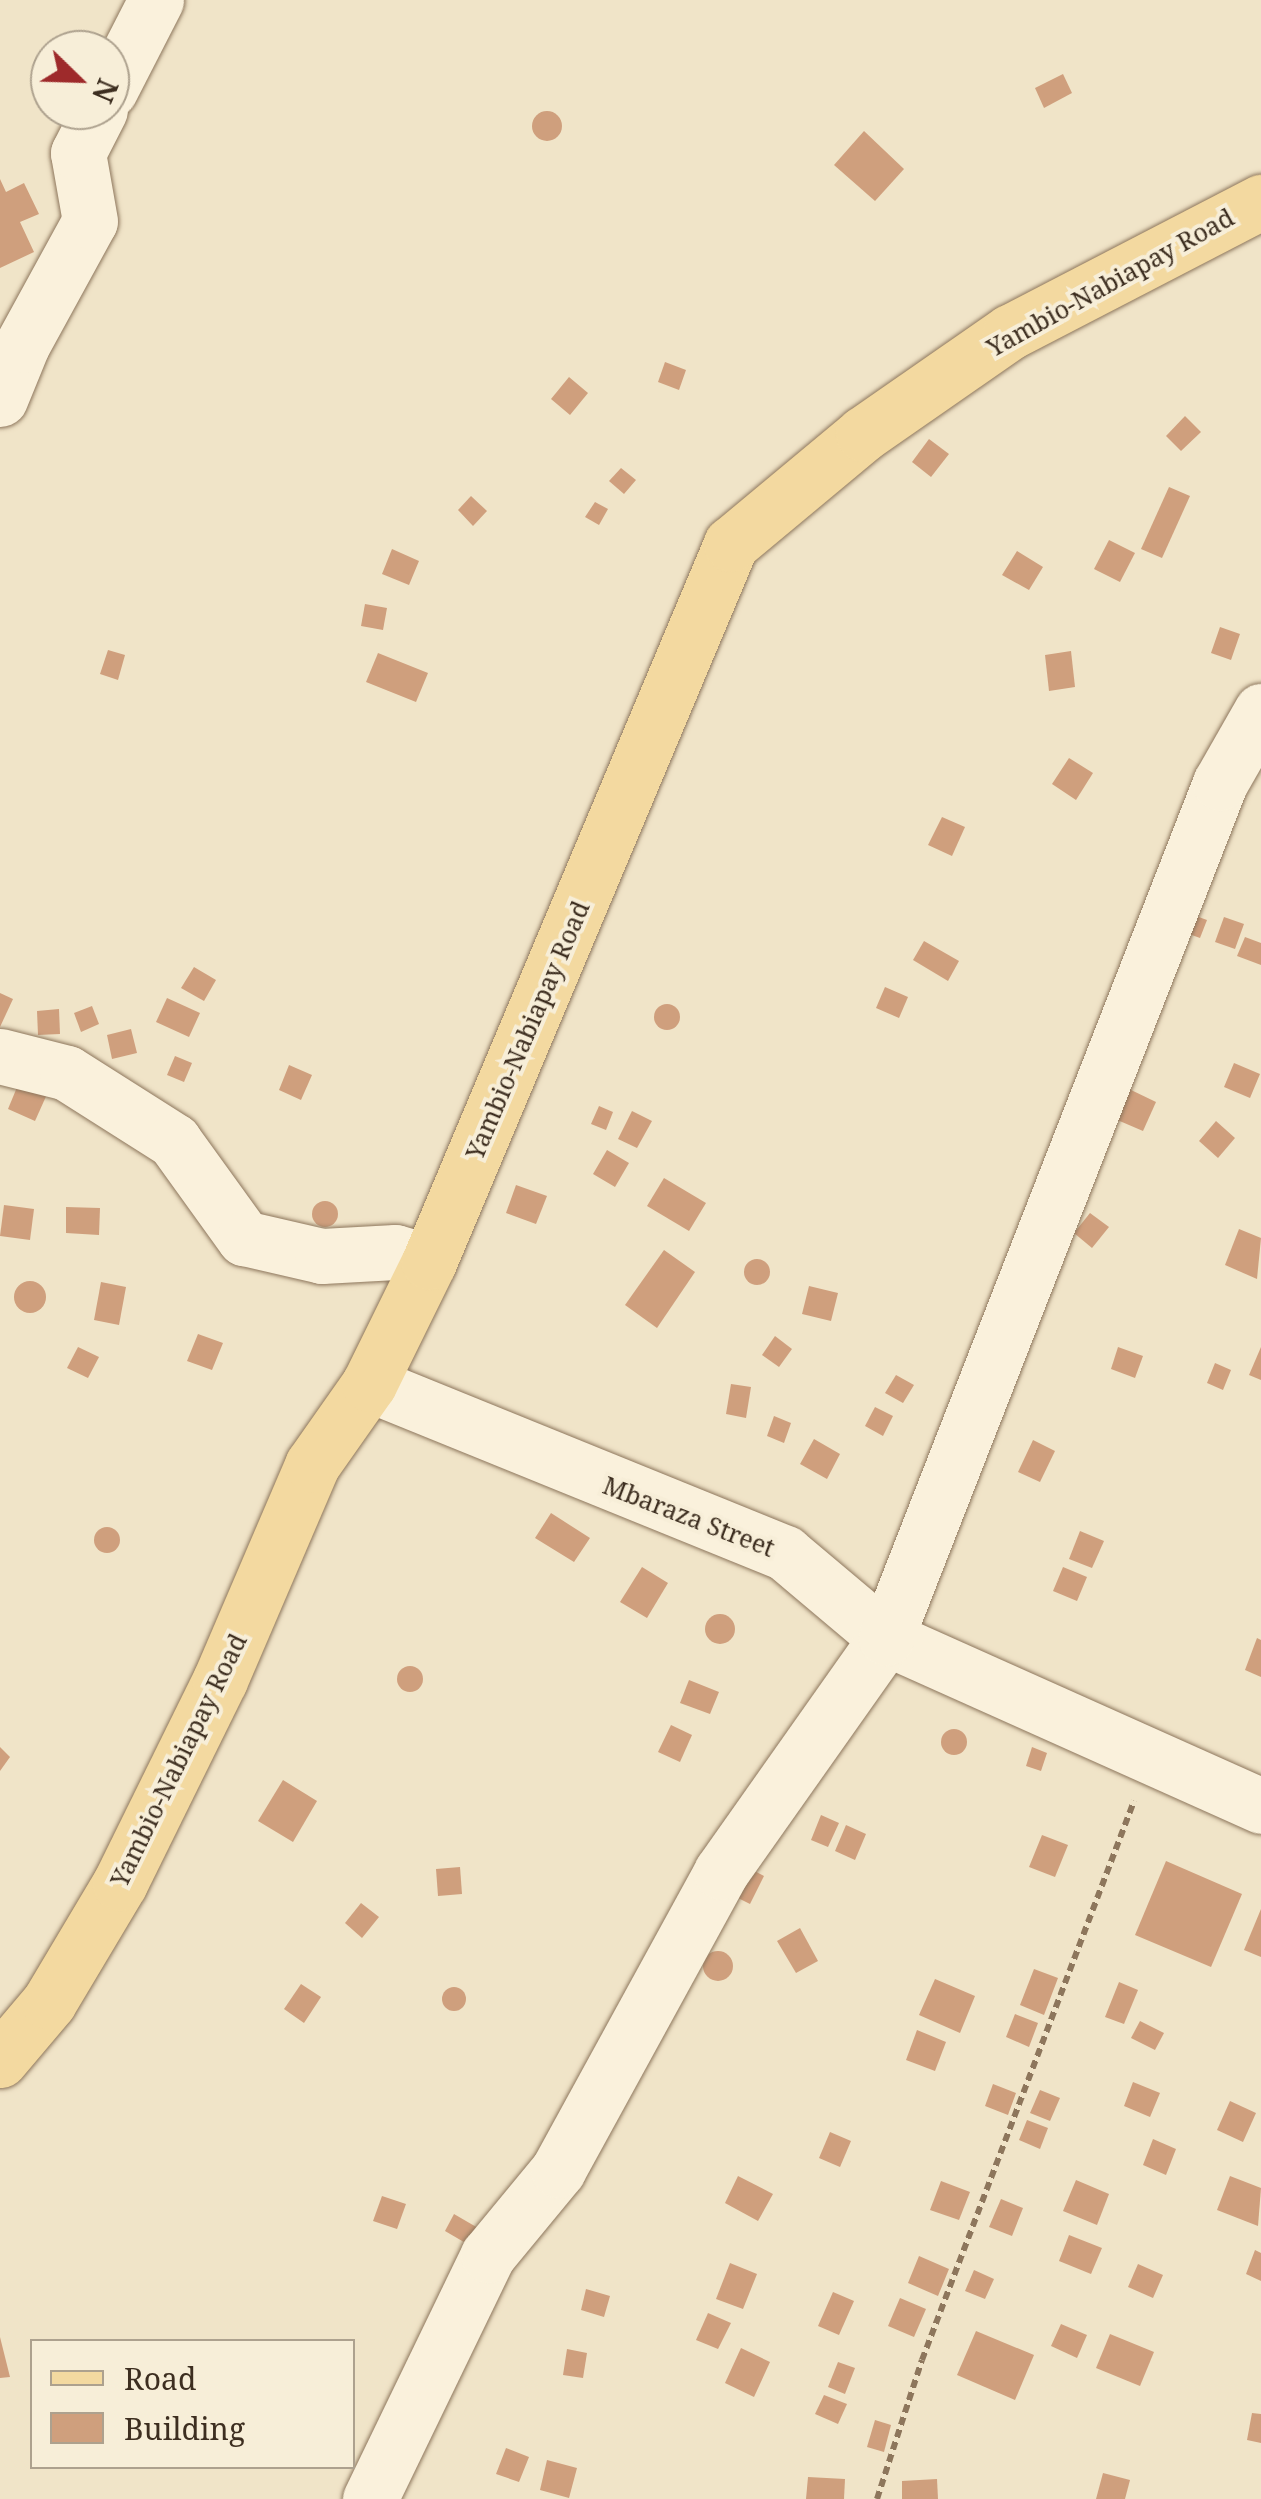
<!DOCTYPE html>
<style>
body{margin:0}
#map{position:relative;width:1261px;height:2499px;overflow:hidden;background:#f0e4c8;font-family:"Noto Serif",serif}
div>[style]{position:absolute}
.building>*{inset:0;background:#cf9f7d}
.round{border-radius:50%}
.path>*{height:6px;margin-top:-3px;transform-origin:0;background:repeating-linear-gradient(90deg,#8d765c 0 8px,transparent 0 13px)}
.roads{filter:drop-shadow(0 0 2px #8d765c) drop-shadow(0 0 2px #8d765c)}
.minor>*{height:55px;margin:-27.5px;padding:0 27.5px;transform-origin:27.5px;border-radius:27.5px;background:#faf1dc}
.major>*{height:55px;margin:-27.5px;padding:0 27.5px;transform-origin:27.5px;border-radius:27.5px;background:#f3d9a0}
span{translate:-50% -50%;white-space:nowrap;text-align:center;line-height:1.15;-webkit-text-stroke:8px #f7eed8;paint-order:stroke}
.street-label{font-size:25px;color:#3d2e20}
.legend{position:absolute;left:30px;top:2339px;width:325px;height:130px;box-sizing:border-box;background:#f7eed8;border:2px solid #ada18e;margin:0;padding:12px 18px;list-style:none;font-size:30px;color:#3d2e20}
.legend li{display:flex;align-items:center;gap:20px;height:50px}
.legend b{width:50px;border:2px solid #ada18e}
.north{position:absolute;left:30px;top:30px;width:100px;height:100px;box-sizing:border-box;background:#f7eed8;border:2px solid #ada18e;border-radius:50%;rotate:113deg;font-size:28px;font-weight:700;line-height:40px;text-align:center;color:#3d2e20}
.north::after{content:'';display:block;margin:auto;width:35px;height:45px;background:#9e2a2b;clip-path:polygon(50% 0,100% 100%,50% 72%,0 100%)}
</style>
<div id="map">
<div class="building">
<div style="clip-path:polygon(1063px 74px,1072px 93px,1044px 108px,1035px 88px)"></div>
<div class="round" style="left:532px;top:111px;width:30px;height:30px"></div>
<div style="clip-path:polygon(864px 131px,904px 169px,875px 201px,834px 165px)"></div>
<div style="clip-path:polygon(0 179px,6px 192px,24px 183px,39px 214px,20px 222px,34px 252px,0 268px)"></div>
<div style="clip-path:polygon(665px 362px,686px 370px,679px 390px,658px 382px)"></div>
<div style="clip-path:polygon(569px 377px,588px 393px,570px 415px,551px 399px)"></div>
<div style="clip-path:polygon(1185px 416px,1201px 432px,1181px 451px,1166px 436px)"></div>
<div style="clip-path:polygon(929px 439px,949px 454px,931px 477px,912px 462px)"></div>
<div style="clip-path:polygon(621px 468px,636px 480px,624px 494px,609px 481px)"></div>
<div style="clip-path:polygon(1169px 487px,1190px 496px,1162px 558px,1141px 549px)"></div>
<div style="clip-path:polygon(471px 496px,487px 511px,473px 526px,458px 510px)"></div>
<div style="clip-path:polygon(595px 502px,608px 509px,599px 525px,585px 517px)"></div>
<div style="clip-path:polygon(1109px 540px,1135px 553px,1120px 582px,1094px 569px)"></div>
<div style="clip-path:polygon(392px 549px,419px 561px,409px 585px,382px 574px)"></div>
<div style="clip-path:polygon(1017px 551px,1043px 567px,1029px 590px,1002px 575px)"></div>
<div style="clip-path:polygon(365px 604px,387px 608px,383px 630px,361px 626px)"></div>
<div style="clip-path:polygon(1220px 627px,1240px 634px,1231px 660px,1211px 653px)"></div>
<div style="clip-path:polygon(108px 650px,125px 655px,118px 680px,100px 674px)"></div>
<div style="clip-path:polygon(1071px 651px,1075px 687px,1049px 691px,1045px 655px)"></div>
<div style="clip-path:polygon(378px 653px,428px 673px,416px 702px,366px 682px)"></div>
<div style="clip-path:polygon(1069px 758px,1093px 773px,1076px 800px,1052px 784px)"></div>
<div style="clip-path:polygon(942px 817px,965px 827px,952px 856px,928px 845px)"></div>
<div style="clip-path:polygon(1185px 912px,1207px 920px,1200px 938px,1178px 930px)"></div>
<div style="clip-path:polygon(1224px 917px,1244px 924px,1235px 949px,1215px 942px)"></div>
<div style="clip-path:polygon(1245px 937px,1261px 943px,1261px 965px,1237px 956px)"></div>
<div style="clip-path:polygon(924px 941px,959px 961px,948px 981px,913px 960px)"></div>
<div style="clip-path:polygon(194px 967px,216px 980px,204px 1001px,181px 988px)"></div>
<div style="clip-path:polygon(885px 987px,908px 997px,899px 1018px,876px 1008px)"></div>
<div style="clip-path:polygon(0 993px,13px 999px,0 1027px)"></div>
<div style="clip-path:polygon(167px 998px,200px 1013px,189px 1037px,156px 1022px)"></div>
<div class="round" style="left:654px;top:1004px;width:26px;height:26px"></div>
<div style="clip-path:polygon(92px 1006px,99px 1024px,81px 1032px,74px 1013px)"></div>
<div style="clip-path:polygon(59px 1009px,60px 1034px,38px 1035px,37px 1011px)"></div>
<div style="clip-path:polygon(131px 1029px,137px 1053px,112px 1059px,107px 1035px)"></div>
<div style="clip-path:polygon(175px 1056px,192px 1063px,184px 1082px,167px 1075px)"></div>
<div style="clip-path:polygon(1234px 1063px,1260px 1074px,1250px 1098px,1224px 1087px)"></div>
<div style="clip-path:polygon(289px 1065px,312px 1075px,301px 1100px,279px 1090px)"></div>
<div style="clip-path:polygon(20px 1080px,48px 1092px,35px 1121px,8px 1109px)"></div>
<div style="clip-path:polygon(1129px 1089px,1156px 1102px,1143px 1131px,1115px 1119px)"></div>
<div style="clip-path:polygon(599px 1106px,613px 1112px,606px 1130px,591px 1124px)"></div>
<div style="clip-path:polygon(632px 1111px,652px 1121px,637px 1148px,618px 1139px)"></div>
<div style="clip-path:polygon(1216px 1121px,1235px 1138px,1218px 1158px,1199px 1141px)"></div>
<div style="clip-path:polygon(607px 1150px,629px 1163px,615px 1187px,593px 1174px)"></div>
<div style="clip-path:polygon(664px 1178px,706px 1203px,689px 1231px,647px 1206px)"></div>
<div style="clip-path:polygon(516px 1185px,547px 1196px,536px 1224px,506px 1213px)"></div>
<div class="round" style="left:312px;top:1201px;width:26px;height:26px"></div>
<div style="clip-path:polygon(4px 1205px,34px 1209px,30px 1240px,0 1236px)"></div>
<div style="clip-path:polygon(66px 1207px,100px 1208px,99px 1235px,66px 1233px)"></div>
<div style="clip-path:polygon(1090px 1213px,1109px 1227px,1092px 1248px,1074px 1233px)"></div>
<div style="clip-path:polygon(1239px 1229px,1261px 1238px,1257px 1279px,1225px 1265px)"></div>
<div style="clip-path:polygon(664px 1250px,695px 1272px,657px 1328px,625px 1305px)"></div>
<div class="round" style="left:744px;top:1259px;width:26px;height:26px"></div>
<div class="round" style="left:14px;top:1281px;width:32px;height:32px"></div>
<div style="clip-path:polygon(101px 1282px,126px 1287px,119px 1325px,94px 1320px)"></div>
<div style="clip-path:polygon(809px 1286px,838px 1293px,831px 1321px,802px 1314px)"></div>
<div style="clip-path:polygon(198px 1334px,223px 1343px,212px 1370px,187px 1361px)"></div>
<div style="clip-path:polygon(775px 1336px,792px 1349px,779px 1367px,762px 1355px)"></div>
<div style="clip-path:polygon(78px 1347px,99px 1357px,88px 1378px,67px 1368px)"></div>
<div style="clip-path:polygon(1118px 1347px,1143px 1356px,1135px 1378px,1111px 1369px)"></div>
<div style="clip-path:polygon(1261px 1347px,1261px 1380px,1249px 1375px)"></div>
<div style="clip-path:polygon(1215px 1363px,1231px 1370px,1223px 1390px,1207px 1383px)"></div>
<div style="clip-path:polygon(896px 1375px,914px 1385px,903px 1403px,885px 1393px)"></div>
<div style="clip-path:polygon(731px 1384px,751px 1387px,746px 1418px,726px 1414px)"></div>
<div style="clip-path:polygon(875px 1407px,893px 1416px,883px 1436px,865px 1426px)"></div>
<div style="clip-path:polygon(774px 1416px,791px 1423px,784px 1443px,767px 1436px)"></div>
<div style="clip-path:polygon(814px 1439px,840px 1454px,827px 1479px,800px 1464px)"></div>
<div style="clip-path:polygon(1033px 1440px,1055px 1451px,1040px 1482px,1018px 1472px)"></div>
<div style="clip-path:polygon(551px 1513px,590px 1538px,574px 1562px,535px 1538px)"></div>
<div class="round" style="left:94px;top:1527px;width:26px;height:26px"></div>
<div style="clip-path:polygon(1080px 1531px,1104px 1541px,1092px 1568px,1069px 1559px)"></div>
<div style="clip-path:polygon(642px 1567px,668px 1583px,647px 1618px,620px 1602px)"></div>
<div style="clip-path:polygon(1063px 1567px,1087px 1577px,1077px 1601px,1053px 1591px)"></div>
<div class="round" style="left:705px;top:1614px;width:30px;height:30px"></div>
<div style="clip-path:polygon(1257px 1638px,1261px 1640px,1261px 1677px,1245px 1670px)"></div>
<div class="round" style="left:397px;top:1666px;width:26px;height:26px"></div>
<div style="clip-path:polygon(689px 1680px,719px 1692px,710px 1714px,680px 1703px)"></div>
<div style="clip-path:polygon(671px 1725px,692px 1735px,680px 1762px,658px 1752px)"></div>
<div class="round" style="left:941px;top:1729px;width:26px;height:26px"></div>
<div style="clip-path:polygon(0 1747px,10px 1757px,0 1771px)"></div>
<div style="clip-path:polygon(1032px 1747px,1047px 1753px,1041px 1771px,1026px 1766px)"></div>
<div style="clip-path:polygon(283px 1780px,317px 1801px,293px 1842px,258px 1821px)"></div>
<div style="clip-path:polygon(821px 1815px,839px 1823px,828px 1847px,811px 1840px)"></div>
<div style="clip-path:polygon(846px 1825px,866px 1834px,855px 1860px,835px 1851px)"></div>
<div style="clip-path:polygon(1042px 1835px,1068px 1845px,1055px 1877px,1029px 1867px)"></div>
<div style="clip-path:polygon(1166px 1861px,1242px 1894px,1211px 1967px,1135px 1935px)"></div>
<div style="clip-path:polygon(745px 1866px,764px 1876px,750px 1904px,730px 1894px)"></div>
<div style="clip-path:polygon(460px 1867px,462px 1894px,438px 1896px,436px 1869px)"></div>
<div style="clip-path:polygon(361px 1903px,379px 1917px,362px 1938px,345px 1923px)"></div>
<div style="clip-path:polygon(1261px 1909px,1261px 1957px,1244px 1950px)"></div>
<div style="clip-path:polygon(800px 1928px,818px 1961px,796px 1973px,777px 1941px)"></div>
<div class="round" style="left:703px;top:1951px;width:30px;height:30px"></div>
<div style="clip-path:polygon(1034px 1969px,1058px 1978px,1044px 2015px,1020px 2005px)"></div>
<div style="clip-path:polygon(935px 1979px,975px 1996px,960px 2033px,919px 2015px)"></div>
<div style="clip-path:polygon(1119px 1982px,1138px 1990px,1124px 2024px,1105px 2017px)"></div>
<div style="clip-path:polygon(301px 1984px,321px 1997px,304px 2023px,284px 2009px)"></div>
<div class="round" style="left:442px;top:1987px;width:24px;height:24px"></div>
<div style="clip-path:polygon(1015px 2014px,1038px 2023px,1029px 2047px,1006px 2037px)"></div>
<div style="clip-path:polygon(1140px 2021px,1164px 2033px,1155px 2050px,1131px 2038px)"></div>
<div style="clip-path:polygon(917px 2030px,946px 2042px,935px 2071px,906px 2060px)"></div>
<div style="clip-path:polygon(1133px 2082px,1160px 2093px,1150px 2117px,1124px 2106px)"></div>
<div style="clip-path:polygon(993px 2084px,1016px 2093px,1008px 2115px,985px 2106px)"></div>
<div style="clip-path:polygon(1040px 2090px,1060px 2098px,1050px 2121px,1030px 2113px)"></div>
<div style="clip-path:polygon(1230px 2101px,1256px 2113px,1243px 2142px,1217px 2130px)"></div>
<div style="clip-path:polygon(1027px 2120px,1048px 2128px,1040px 2149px,1019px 2140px)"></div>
<div style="clip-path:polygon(830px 2132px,851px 2141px,840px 2167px,819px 2158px)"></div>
<div style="clip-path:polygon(1153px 2139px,1176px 2149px,1166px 2175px,1143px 2165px)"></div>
<div style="clip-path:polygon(738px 2176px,773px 2194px,758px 2221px,725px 2203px)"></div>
<div style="clip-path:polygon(1230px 2176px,1261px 2188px,1258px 2226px,1217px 2210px)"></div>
<div style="clip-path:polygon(1076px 2180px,1109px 2194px,1097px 2225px,1063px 2211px)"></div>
<div style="clip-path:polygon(941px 2181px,970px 2192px,959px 2220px,930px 2210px)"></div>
<div style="clip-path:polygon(382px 2196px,406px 2204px,397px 2229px,373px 2221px)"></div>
<div style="clip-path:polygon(1001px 2199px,1023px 2208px,1012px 2236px,989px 2227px)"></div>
<div style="clip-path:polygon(454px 2214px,478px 2228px,469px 2245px,445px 2231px)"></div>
<div style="clip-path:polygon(1069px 2235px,1102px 2248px,1091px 2274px,1059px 2261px)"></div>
<div style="clip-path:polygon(1255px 2250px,1261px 2253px,1261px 2281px,1246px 2274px)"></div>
<div style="clip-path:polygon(919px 2256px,949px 2269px,938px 2296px,908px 2283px)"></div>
<div style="clip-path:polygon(730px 2263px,757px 2274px,743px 2309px,716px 2299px)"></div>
<div style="clip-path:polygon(1138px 2264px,1163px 2275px,1153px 2298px,1128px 2287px)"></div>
<div style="clip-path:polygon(974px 2270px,994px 2279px,985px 2299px,965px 2291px)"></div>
<div style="clip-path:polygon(586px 2289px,610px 2296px,604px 2317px,581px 2310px)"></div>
<div style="clip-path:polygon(833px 2292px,854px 2301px,839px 2335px,818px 2326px)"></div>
<div style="clip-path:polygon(900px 2298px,926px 2309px,914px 2337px,888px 2326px)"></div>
<div style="clip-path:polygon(708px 2313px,731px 2323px,718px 2349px,696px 2340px)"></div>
<div style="clip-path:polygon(1061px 2324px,1087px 2335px,1077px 2358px,1051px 2346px)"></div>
<div style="clip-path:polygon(976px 2331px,1034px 2355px,1015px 2400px,957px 2375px)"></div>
<div style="clip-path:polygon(1110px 2334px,1154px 2352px,1140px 2386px,1096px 2368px)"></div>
<div style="clip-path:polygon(0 2337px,10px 2377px,0 2378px)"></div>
<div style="clip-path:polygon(741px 2348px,770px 2362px,754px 2397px,725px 2383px)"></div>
<div style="clip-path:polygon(567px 2349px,587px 2353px,583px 2378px,563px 2375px)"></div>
<div style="clip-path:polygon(838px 2362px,855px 2368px,845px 2394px,828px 2387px)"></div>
<div style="clip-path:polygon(824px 2395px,847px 2404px,838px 2424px,815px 2414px)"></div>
<div style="clip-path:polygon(1252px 2413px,1261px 2414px,1261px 2443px,1247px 2440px)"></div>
<div style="clip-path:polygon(875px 2420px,891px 2425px,884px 2452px,867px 2447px)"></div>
<div style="clip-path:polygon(506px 2448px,529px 2457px,519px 2482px,496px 2474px)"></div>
<div style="clip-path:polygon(547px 2460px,577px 2468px,569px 2498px,540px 2490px)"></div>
<div style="clip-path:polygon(1103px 2473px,1130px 2480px,1125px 2499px,1096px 2499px)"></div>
<div style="clip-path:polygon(808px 2477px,845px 2479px,844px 2499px,806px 2499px)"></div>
<div style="clip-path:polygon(937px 2479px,938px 2499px,902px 2499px,902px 2481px)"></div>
</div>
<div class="path">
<div style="left:877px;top:2499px;width:146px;rotate:-72.1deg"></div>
<div style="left:922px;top:2360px;width:598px;rotate:-69.23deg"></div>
</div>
<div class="roads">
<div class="minor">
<div style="left:110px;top:90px;width:101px;rotate:-62.9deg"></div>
<div style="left:0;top:399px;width:58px;rotate:-67.8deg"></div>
<div style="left:22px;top:345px;width:141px;rotate:-61.3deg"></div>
<div style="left:90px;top:221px;width:69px;rotate:-100deg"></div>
<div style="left:78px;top:153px;width:48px;rotate:-62.9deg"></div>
<div style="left:0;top:1056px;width:69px;rotate:14.2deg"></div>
<div style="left:67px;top:1073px;width:127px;rotate:32.4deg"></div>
<div style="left:174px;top:1141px;width:120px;rotate:54.2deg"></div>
<div style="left:244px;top:1238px;width:80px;rotate:13deg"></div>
<div style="left:322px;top:1256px;width:73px;rotate:-3.1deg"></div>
<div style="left:395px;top:1252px;width:35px;rotate:16deg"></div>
<div style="left:369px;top:1384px;width:449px;rotate:22.1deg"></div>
<div style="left:785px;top:1553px;width:132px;rotate:40.1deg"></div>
<div style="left:886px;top:1638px;width:411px;rotate:24.1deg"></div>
<div style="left:370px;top:2499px;width:271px;rotate:-64.2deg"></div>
<div style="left:488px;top:2255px;width:110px;rotate:-50.5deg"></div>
<div style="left:558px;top:2170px;width:340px;rotate:-61.3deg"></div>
<div style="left:721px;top:1872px;width:286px;rotate:-54.8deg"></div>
<div style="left:886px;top:1638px;width:918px;rotate:-68.66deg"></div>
<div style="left:1220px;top:783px;width:83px;rotate:-60.3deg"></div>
</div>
<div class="major">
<div style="left:0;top:2060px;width:76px;rotate:-49.8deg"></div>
<div style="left:49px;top:2002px;width:139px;rotate:-59.2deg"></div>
<div style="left:120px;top:1883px;width:226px;rotate:-63.8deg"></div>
<div style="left:220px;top:1680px;width:234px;rotate:-66.8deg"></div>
<div style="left:312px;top:1465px;width:99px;rotate:-54.9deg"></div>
<div style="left:369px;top:1384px;width:136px;rotate:-63.8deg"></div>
<div style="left:429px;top:1262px;width:779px;rotate:-67.19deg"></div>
<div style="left:731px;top:544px;width:172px;rotate:-39.8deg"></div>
<div style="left:863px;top:434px;width:179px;rotate:-34.8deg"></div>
<div style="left:1010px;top:332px;width:283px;rotate:-27.4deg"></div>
</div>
</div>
<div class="street-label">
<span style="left:1110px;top:282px;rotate:-29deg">Yambio-Nabiapay Road</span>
<span style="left:527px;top:1030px;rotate:-67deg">Yambio-Nabiapay Road</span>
<span style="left:689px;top:1516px;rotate:21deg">Mbaraza Street</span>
<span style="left:178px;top:1760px;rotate:-64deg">Yambio-Nabiapay Road</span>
</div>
<ul class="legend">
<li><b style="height:12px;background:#f3d9a0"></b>Road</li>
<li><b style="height:28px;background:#cf9f7d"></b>Building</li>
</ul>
<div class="north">N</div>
</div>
